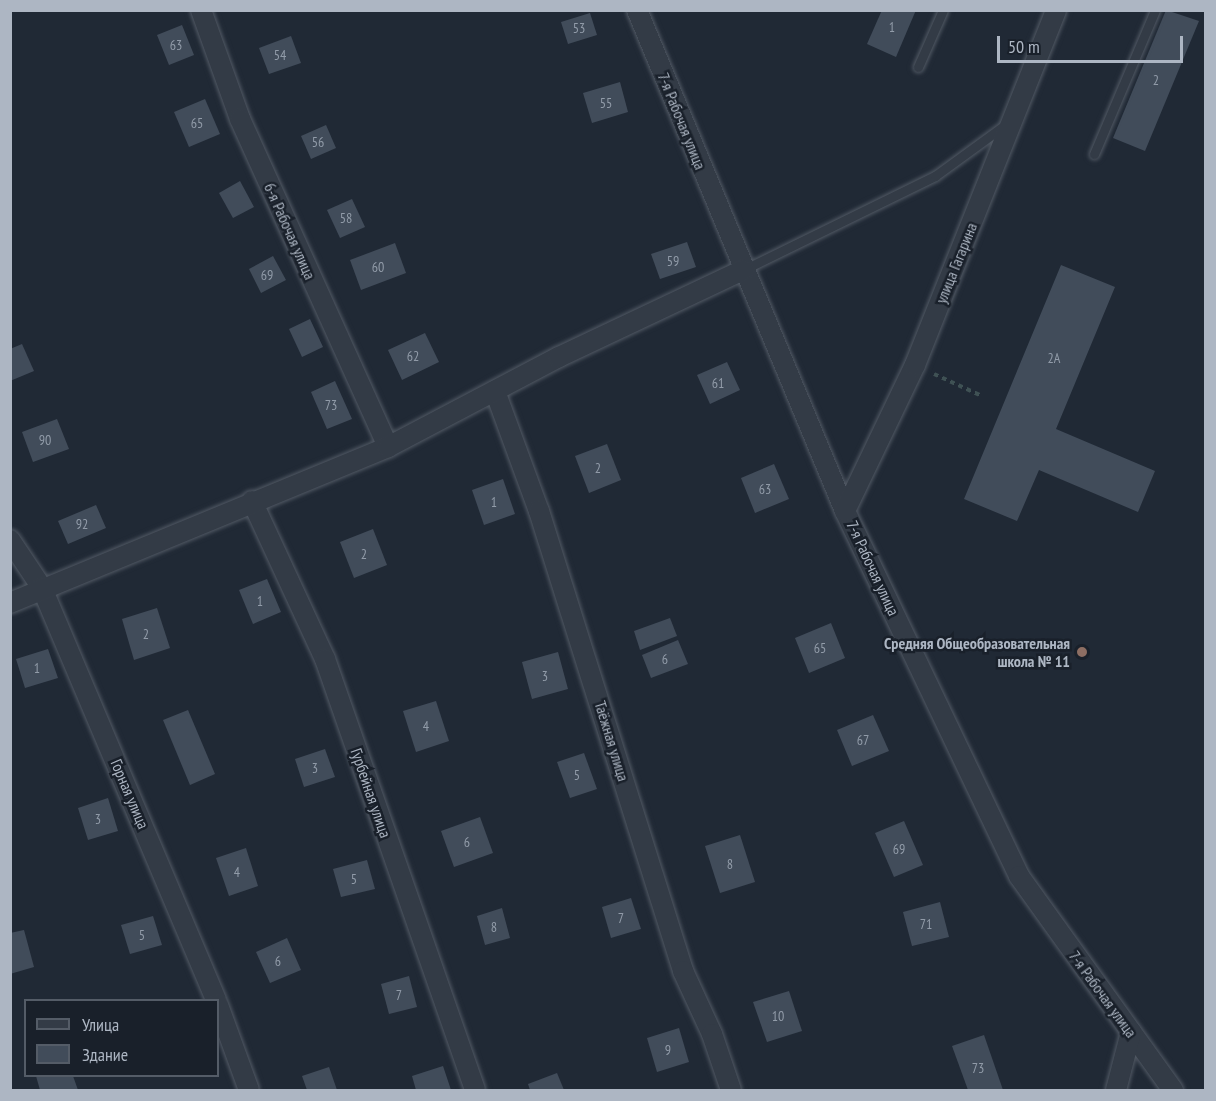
<!DOCTYPE html>
<meta charset="utf-8">
<style>
body{margin:0}
#map{position:relative;width:1216px;height:1101px;overflow:hidden;background:#202935;font-family:"PT Sans Narrow",sans-serif}
div>[style]{position:absolute}
.building>*{inset:0;background:#414c5a}
.path>*{height:4px;margin-top:-2px;transform-origin:0;background:repeating-linear-gradient(90deg,#3f5154 0 4.5px,transparent 0 9px)}
.roads{filter:drop-shadow(0 0 2px #515964) drop-shadow(0 0 2px #515964)}
.service>*{height:9px;margin:-4.5px;padding:0 4.5px;transform-origin:4.5px;border-radius:4.5px;background:#333b46}
.minor>*{height:20px;margin:-10px;padding:0 10px;transform-origin:10px;border-radius:10px;background:#333b46}
.dots>*{width:16px;height:16px;translate:-50% -50%;box-sizing:border-box;border:3px solid #19202a;border-radius:50%}
span{translate:-50% -50%;white-space:nowrap;text-align:center;line-height:1.15;-webkit-text-stroke:5px #19202a;paint-order:stroke}
.number-label{font-size:14px;color:#929ca9}
.number-label span{-webkit-text-stroke-width:0}
.street-label{font-size:16px;color:#adb6c3}
.poi-label{font-size:16px;color:#adb6c3;font-weight:700}
.right{translate:-100% -50%;text-align:right}
.frame{position:absolute;inset:0;border:12px solid #adb6c3;pointer-events:none}
.legend{position:absolute;left:24px;top:999px;width:195px;height:78px;box-sizing:border-box;background:#19202a;border:2px solid #545c67;margin:0;padding:8px 10px;list-style:none;font-size:18px;color:#adb6c3}
.legend li{display:flex;align-items:center;gap:12px;height:30px}
.legend b{width:30px;border:2px solid #545c67}
.scale{position:absolute;left:997px;top:36px;width:186px;height:27px;box-sizing:border-box;border:3px solid #adb6c3;border-top:0;padding-left:8px;font-size:18px;line-height:21px;white-space:nowrap;color:#adb6c3;-webkit-text-stroke:4px #19202a;paint-order:stroke}
</style>
<div id="map">
<div class="building">
<div style="clip-path:polygon(882px 10px,916px 10px,896px 57px,867px 44px)"></div>
<div style="clip-path:polygon(1166px 10px,1199px 21px,1145px 151px,1113px 138px)"></div>
<div style="clip-path:polygon(590px 13px,597px 35px,568px 44px,561px 22px)"></div>
<div style="clip-path:polygon(182px 25px,194px 55px,169px 65px,157px 35px)"></div>
<div style="clip-path:polygon(291px 36px,301px 63px,269px 74px,259px 48px)"></div>
<div style="clip-path:polygon(620px 82px,628px 112px,592px 123px,583px 93px)"></div>
<div style="clip-path:polygon(205px 99px,220px 134px,189px 147px,174px 112px)"></div>
<div style="clip-path:polygon(326px 125px,336px 148px,311px 159px,301px 136px)"></div>
<div style="clip-path:polygon(240px 181px,254px 207px,233px 218px,219px 193px)"></div>
<div style="clip-path:polygon(352px 199px,365px 227px,340px 238px,327px 210px)"></div>
<div style="clip-path:polygon(687px 242px,696px 267px,660px 279px,651px 254px)"></div>
<div style="clip-path:polygon(395px 243px,406px 273px,361px 290px,350px 260px)"></div>
<div style="clip-path:polygon(273px 256px,286px 280px,261px 293px,249px 269px)"></div>
<div style="clip-path:polygon(1061px 265px,1115px 287px,1056px 429px,1155px 471px,1138px 512px,1039px 470px,1017px 521px,964px 499px)"></div>
<div style="clip-path:polygon(310px 319px,323px 347px,302px 357px,289px 329px)"></div>
<div style="clip-path:polygon(425px 333px,439px 362px,402px 380px,388px 350px)"></div>
<div style="clip-path:polygon(22px 344px,34px 371px,10px 381px,10px 349px)"></div>
<div style="clip-path:polygon(727px 362px,740px 390px,710px 404px,697px 375px)"></div>
<div style="clip-path:polygon(335px 381px,352px 419px,327px 429px,311px 392px)"></div>
<div style="clip-path:polygon(57px 419px,69px 449px,33px 462px,22px 432px)"></div>
<div style="clip-path:polygon(607px 444px,621px 480px,589px 493px,575px 456px)"></div>
<div style="clip-path:polygon(774px 464px,789px 499px,755px 513px,741px 478px)"></div>
<div style="clip-path:polygon(503px 479px,515px 514px,484px 525px,472px 490px)"></div>
<div style="clip-path:polygon(96px 505px,106px 528px,68px 544px,58px 521px)"></div>
<div style="clip-path:polygon(373px 529px,387px 565px,354px 578px,340px 542px)"></div>
<div style="clip-path:polygon(267px 579px,281px 612px,253px 624px,239px 590px)"></div>
<div style="clip-path:polygon(157px 608px,170px 648px,134px 660px,122px 619px)"></div>
<div style="clip-path:polygon(670px 618px,677px 636px,640px 650px,634px 631px)"></div>
<div style="clip-path:polygon(831px 623px,845px 658px,809px 673px,795px 638px)"></div>
<div style="clip-path:polygon(678px 640px,688px 664px,651px 678px,642px 655px)"></div>
<div style="clip-path:polygon(48px 649px,58px 678px,25px 688px,16px 659px)"></div>
<div style="clip-path:polygon(558px 652px,568px 689px,532px 699px,522px 662px)"></div>
<div style="clip-path:polygon(436px 701px,449px 741px,416px 752px,403px 711px)"></div>
<div style="clip-path:polygon(188px 710px,215px 774px,190px 785px,163px 720px)"></div>
<div style="clip-path:polygon(873px 715px,889px 751px,852px 766px,837px 730px)"></div>
<div style="clip-path:polygon(325px 749px,335px 777px,304px 787px,295px 759px)"></div>
<div style="clip-path:polygon(584px 753px,597px 789px,570px 798px,557px 762px)"></div>
<div style="clip-path:polygon(108px 798px,118px 831px,88px 840px,78px 808px)"></div>
<div style="clip-path:polygon(480px 817px,493px 853px,454px 867px,441px 831px)"></div>
<div style="clip-path:polygon(904px 821px,923px 865px,894px 877px,875px 833px)"></div>
<div style="clip-path:polygon(740px 835px,755px 882px,720px 893px,705px 846px)"></div>
<div style="clip-path:polygon(246px 848px,258px 886px,229px 896px,216px 858px)"></div>
<div style="clip-path:polygon(367px 860px,375px 889px,341px 897px,333px 869px)"></div>
<div style="clip-path:polygon(631px 898px,641px 929px,611px 938px,602px 907px)"></div>
<div style="clip-path:polygon(940px 902px,949px 937px,912px 946px,903px 912px)"></div>
<div style="clip-path:polygon(502px 908px,510px 938px,485px 945px,477px 916px)"></div>
<div style="clip-path:polygon(153px 916px,162px 945px,130px 954px,121px 925px)"></div>
<div style="clip-path:polygon(24px 930px,34px 967px,10px 974px,10px 933px)"></div>
<div style="clip-path:polygon(287px 938px,301px 970px,270px 983px,256px 952px)"></div>
<div style="clip-path:polygon(409px 976px,417px 1007px,389px 1014px,381px 984px)"></div>
<div style="clip-path:polygon(789px 991px,802px 1031px,767px 1042px,753px 1002px)"></div>
<div style="clip-path:polygon(679px 1028px,689px 1062px,657px 1072px,647px 1038px)"></div>
<div style="clip-path:polygon(984px 1035px,1003px 1090px,968px 1090px,952px 1046px)"></div>
<div style="clip-path:polygon(443px 1066px,451px 1090px,416px 1090px,412px 1076px)"></div>
<div style="clip-path:polygon(329px 1067px,337px 1090px,307px 1090px,302px 1076px)"></div>
<div style="clip-path:polygon(557px 1073px,564px 1090px,530px 1090px,528px 1084px)"></div>
<div style="clip-path:polygon(36px 1076px,73px 1076px,78px 1090px,40px 1090px)"></div>
</div>
<div class="path">
<div style="left:934px;top:374px;width:53px;rotate:24.6deg"></div>
</div>
<div class="roads">
<div class="service">
<div style="left:918px;top:67px;width:62px;rotate:-66.3deg"></div>
<div style="left:1094px;top:154px;width:156px;rotate:-67deg"></div>
<div style="left:743px;top:270px;width:214px;rotate:-26.1deg"></div>
<div style="left:935px;top:176px;width:87px;rotate:-36.1deg"></div>
</div>
<div class="minor">
<div style="left:201px;top:10px;width:116px;rotate:70.3deg"></div>
<div style="left:240px;top:119px;width:360px;rotate:65.7deg"></div>
<div style="left:637px;top:10px;width:542px;rotate:67.45deg"></div>
<div style="left:845px;top:511px;width:404px;rotate:64.5deg"></div>
<div style="left:1019px;top:876px;width:264px;rotate:54.3deg"></div>
<div style="left:495px;top:391px;width:128px;rotate:69.9deg"></div>
<div style="left:539px;top:511px;width:482px;rotate:72.6deg"></div>
<div style="left:683px;top:971px;width:69px;rotate:65.3deg"></div>
<div style="left:712px;top:1034px;width:59px;rotate:71.3deg"></div>
<div style="left:252px;top:501px;width:174px;rotate:65.2deg"></div>
<div style="left:325px;top:659px;width:456px;rotate:70.8deg"></div>
<div style="left:845px;top:511px;width:162px;rotate:-64.4deg"></div>
<div style="left:915px;top:365px;width:382px;rotate:-68.3deg"></div>
<div style="left:10px;top:540px;width:58px;rotate:56.3deg"></div>
<div style="left:42px;top:588px;width:447px;rotate:67.1deg"></div>
<div style="left:10px;top:603px;width:409px;rotate:-22.4deg"></div>
<div style="left:388px;top:447px;width:193px;rotate:-27.8deg"></div>
<div style="left:559px;top:357px;width:204px;rotate:-25.3deg"></div>
<div style="left:218px;top:1005px;width:90px;rotate:70deg"></div>
<div style="left:1116px;top:1090px;width:60px;rotate:-75.5deg"></div>
</div>
</div>
<div class="dots">
<div style="left:1082px;top:652px;background:#8d6e63"></div>
</div>
<div class="number-label">
<span style="left:892px;top:27px">1</span>
<span style="left:579px;top:28px">53</span>
<span style="left:176px;top:45px">63</span>
<span style="left:280px;top:55px">54</span>
<span style="left:1156px;top:80px">2</span>
<span style="left:606px;top:103px">55</span>
<span style="left:197px;top:123px">65</span>
<span style="left:318px;top:142px">56</span>
<span style="left:346px;top:218px">58</span>
<span style="left:673px;top:261px">59</span>
<span style="left:378px;top:267px">60</span>
<span style="left:267px;top:275px">69</span>
<span style="left:413px;top:356px">62</span>
<span style="left:1054px;top:358px">2А</span>
<span style="left:718px;top:383px">61</span>
<span style="left:331px;top:405px">73</span>
<span style="left:45px;top:440px">90</span>
<span style="left:598px;top:468px">2</span>
<span style="left:765px;top:489px">63</span>
<span style="left:494px;top:502px">1</span>
<span style="left:82px;top:524px">92</span>
<span style="left:364px;top:554px">2</span>
<span style="left:260px;top:601px">1</span>
<span style="left:146px;top:634px">2</span>
<span style="left:820px;top:648px">65</span>
<span style="left:665px;top:659px">6</span>
<span style="left:37px;top:668px">1</span>
<span style="left:545px;top:676px">3</span>
<span style="left:426px;top:726px">4</span>
<span style="left:863px;top:740px">67</span>
<span style="left:315px;top:768px">3</span>
<span style="left:577px;top:775px">5</span>
<span style="left:98px;top:819px">3</span>
<span style="left:467px;top:842px">6</span>
<span style="left:899px;top:849px">69</span>
<span style="left:730px;top:864px">8</span>
<span style="left:237px;top:872px">4</span>
<span style="left:354px;top:879px">5</span>
<span style="left:621px;top:918px">7</span>
<span style="left:926px;top:924px">71</span>
<span style="left:494px;top:927px">8</span>
<span style="left:142px;top:935px">5</span>
<span style="left:278px;top:961px">6</span>
<span style="left:399px;top:995px">7</span>
<span style="left:778px;top:1016px">10</span>
<span style="left:668px;top:1050px">9</span>
<span style="left:978px;top:1068px">73</span>
</div>
<div class="street-label">
<span style="left:682px;top:121px;rotate:68deg">7-я Рабочая улица</span>
<span style="left:290px;top:231px;rotate:66deg">6-я Рабочая улица</span>
<span style="left:956px;top:263px;rotate:-68deg">улица Гагарина</span>
<span style="left:873px;top:568px;rotate:65deg">7-я Рабочая улица</span>
<span style="left:612px;top:741px;rotate:73deg">Таёжная улица</span>
<span style="left:371px;top:793px;rotate:71deg">Гурбейная улица</span>
<span style="left:130px;top:794px;rotate:67deg">Горная улица</span>
<span style="left:1103px;top:994px;rotate:54deg">7-я Рабочая улица</span>
</div>
<div class="poi-label">
<span class="right" style="left:1070px;top:652px">Средняя Общеобразовательная<br>школа № 11</span>
</div>
<div class="frame"></div>
<ul class="legend">
<li><b style="height:8px;background:#333b46"></b>Улица</li>
<li><b style="height:16px;background:#414c5a"></b>Здание</li>
</ul>
<div class="scale">50 m</div>
</div>
